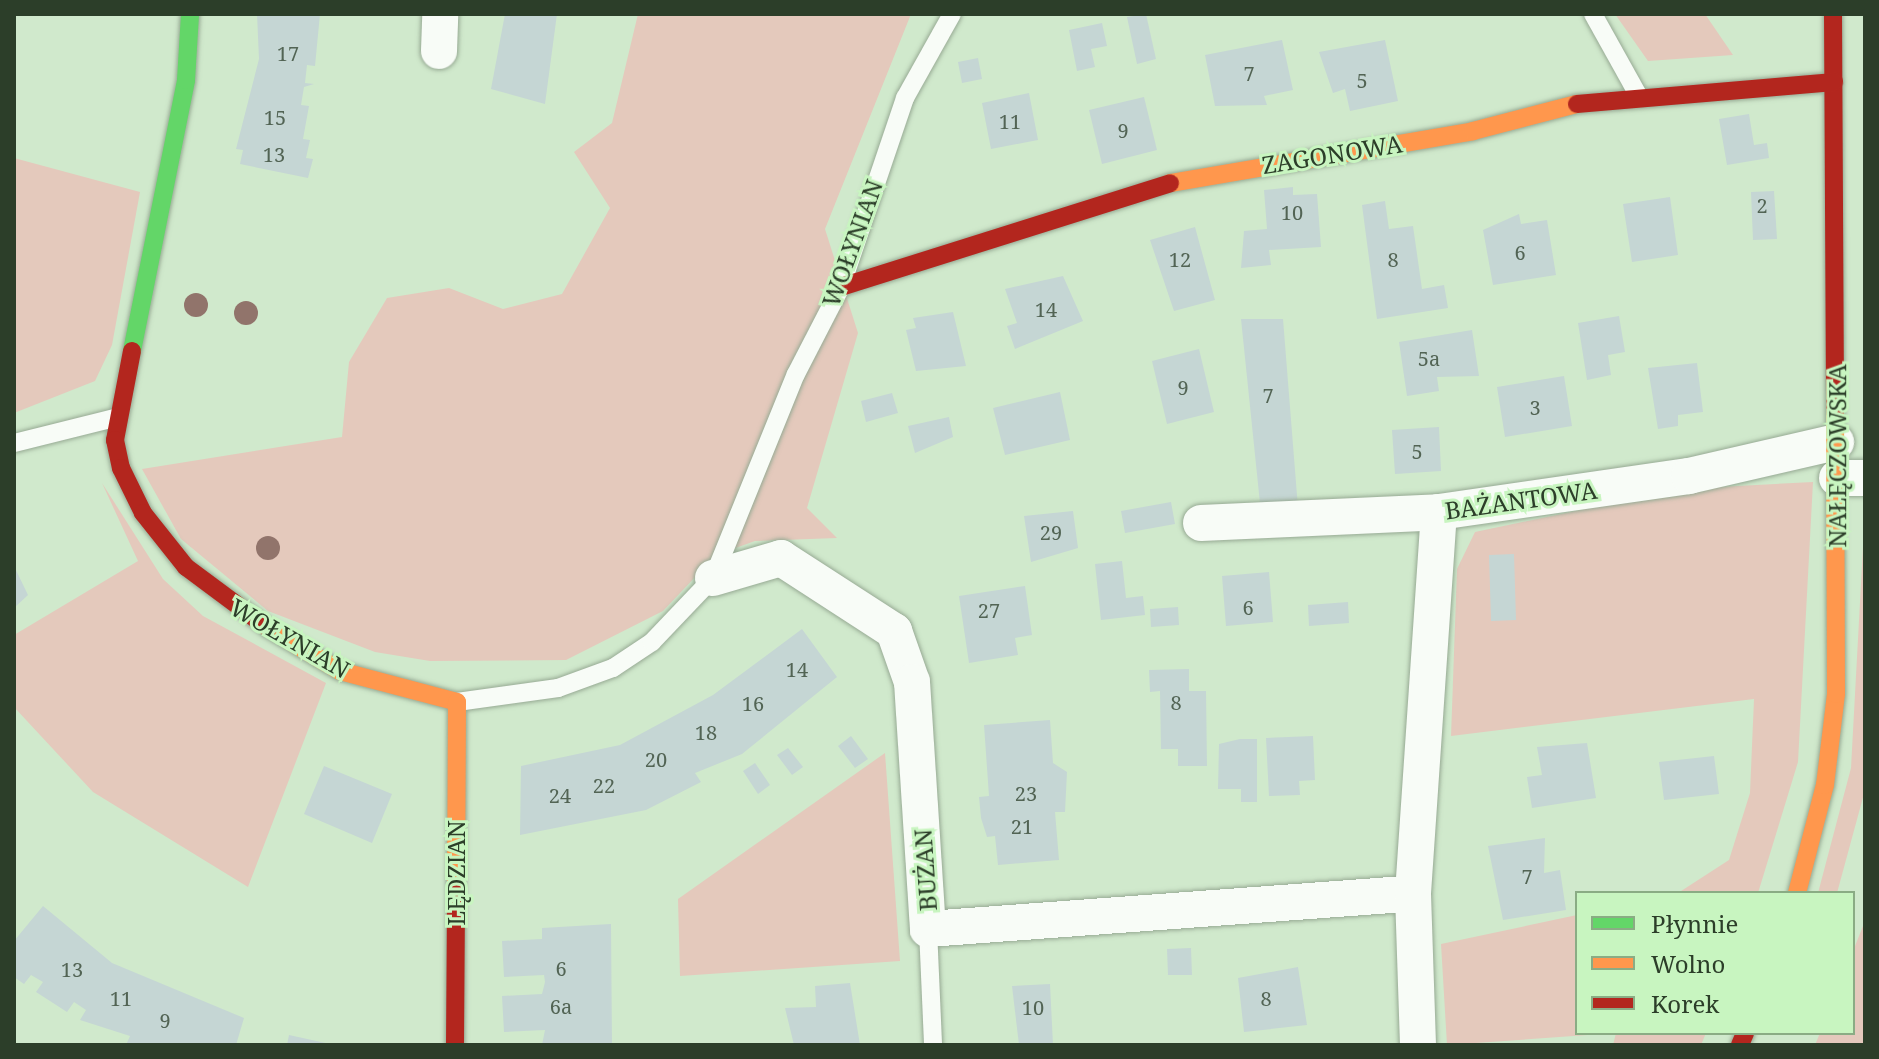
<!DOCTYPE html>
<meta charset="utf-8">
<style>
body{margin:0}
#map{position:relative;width:1879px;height:1059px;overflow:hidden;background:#d0e9cc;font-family:"Noto Serif",serif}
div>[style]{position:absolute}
.green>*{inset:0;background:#e4c9bc}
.building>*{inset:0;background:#c5d6d4}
.roads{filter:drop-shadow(0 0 2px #97aa94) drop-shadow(0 0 2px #97aa94)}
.lane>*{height:18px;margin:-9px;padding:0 9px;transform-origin:9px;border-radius:9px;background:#f8fcf7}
.street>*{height:36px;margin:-18px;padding:0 18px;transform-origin:18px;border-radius:18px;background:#f8fcf7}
.fast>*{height:18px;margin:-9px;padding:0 9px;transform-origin:9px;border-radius:9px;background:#63d668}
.slow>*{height:18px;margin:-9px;padding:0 9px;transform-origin:9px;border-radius:9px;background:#ff974d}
.jam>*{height:18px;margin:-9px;padding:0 9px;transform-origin:9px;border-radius:9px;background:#b3261e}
.trees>*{width:24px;height:24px;margin:-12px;border-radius:50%;background:#91746b}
span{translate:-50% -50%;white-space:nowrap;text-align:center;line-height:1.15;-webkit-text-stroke:6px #c8f5c0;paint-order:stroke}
.number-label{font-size:20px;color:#526454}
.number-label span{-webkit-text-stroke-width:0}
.street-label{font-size:24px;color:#2c3e29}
.frame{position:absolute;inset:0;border:16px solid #2c3e29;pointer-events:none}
.legend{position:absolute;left:1575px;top:891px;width:280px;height:144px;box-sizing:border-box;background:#c8f5c0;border:2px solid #8aac84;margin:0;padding:10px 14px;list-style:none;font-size:24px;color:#2c3e29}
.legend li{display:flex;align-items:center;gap:16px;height:40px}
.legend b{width:40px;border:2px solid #8aac84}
</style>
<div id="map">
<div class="green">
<div style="clip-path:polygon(638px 14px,911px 14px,825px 229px,858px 333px,807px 508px,837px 538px,755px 541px,716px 555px,663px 611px,566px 660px,430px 661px,375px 652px,268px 611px,181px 539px,142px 469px,342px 437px,349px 362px,387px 298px,449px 288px,503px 309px,562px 294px,610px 208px,574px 152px,612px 123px)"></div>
<div style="clip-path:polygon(1615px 14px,1705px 14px,1733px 55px,1648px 61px)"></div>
<div style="clip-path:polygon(14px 158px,140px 192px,112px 345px,95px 381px,14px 413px)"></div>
<div style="clip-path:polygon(1813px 482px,1798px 762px,1758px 893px,1678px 893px,1729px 860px,1750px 793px,1754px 699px,1451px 736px,1457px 569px,1475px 532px,1681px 489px)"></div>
<div style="clip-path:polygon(102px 483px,163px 579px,203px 616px,326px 683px,248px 887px,93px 792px,14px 707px,14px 635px,138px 561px)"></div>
<div style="clip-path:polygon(1865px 510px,1865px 790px,1837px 893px,1818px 893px,1851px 768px)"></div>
<div style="clip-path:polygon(885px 753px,900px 961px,680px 976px,678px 899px)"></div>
<div style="clip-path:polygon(1577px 915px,1577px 1033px,1706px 1033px,1701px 1045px,1613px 1045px,1616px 1033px,1447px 1045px,1441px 944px)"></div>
<div style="clip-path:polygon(1865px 921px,1865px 1045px,1815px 1045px,1820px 1033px,1853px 1033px,1853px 951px)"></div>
</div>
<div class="building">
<div style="clip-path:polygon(257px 14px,320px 14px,315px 66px,307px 65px,305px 83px,314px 84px,304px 87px,301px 105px,309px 106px,303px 139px,310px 140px,306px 158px,313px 159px,308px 178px,240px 164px,243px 150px,236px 149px,259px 59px)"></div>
<div style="clip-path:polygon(505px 14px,557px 14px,545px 104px,491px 89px)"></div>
<div style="clip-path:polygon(1146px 14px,1156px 59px,1137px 64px,1127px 17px)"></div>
<div style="clip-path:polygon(1102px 23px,1107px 46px,1091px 49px,1095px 67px,1077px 71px,1069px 30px)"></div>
<div style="clip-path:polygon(1282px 40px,1293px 90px,1264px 96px,1267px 105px,1215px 106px,1205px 55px)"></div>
<div style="clip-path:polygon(1385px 40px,1398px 101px,1350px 111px,1345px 89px,1333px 93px,1319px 52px)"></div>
<div style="clip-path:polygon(978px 58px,982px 79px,962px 83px,958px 62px)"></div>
<div style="clip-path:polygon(1029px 93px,1038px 140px,991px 149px,982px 103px)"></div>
<div style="clip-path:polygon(1144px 97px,1157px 150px,1102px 164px,1089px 110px)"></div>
<div style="clip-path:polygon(1749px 114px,1754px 145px,1767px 143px,1769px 158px,1727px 165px,1719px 119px)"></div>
<div style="clip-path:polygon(1293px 187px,1293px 195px,1317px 194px,1321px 247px,1269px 250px,1271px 265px,1241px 268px,1244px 231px,1267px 229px,1264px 190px)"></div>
<div style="clip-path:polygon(1774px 191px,1777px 239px,1753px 240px,1751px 192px)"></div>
<div style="clip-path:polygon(1670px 197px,1678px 255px,1632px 262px,1623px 204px)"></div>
<div style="clip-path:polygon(1385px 201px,1389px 229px,1413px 226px,1422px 289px,1444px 285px,1448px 308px,1377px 319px,1362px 205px)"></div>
<div style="clip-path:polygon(1519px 214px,1521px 224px,1547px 220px,1556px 275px,1493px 285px,1483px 230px)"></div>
<div style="clip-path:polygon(1195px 227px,1215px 300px,1174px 311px,1150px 240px)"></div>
<div style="clip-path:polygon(1063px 276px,1083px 321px,1015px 349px,1007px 326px,1017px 323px,1005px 289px)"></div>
<div style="clip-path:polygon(953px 312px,966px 366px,916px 371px,906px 330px,916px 328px,913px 318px)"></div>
<div style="clip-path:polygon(1619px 316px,1625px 352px,1608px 355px,1611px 375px,1587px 380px,1578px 323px)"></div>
<div style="clip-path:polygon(1241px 319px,1283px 319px,1298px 508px,1261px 513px)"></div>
<div style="clip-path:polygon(1472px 330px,1479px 376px,1437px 377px,1439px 391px,1407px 396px,1399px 342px)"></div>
<div style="clip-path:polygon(1199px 349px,1214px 412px,1167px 424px,1152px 361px)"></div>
<div style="clip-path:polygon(1697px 363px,1703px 412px,1678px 415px,1678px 426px,1658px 429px,1648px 368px)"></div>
<div style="clip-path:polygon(1564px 376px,1572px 426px,1505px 437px,1497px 387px)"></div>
<div style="clip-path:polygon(1060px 392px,1070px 440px,1005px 455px,993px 408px)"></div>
<div style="clip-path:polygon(892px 393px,898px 413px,866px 422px,861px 401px)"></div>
<div style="clip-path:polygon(949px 417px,953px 437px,915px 453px,908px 426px)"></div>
<div style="clip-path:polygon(1439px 427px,1441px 471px,1395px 474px,1392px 430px)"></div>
<div style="clip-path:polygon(1171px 502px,1175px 524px,1125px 533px,1121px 511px)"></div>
<div style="clip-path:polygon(1073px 511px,1078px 548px,1031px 562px,1024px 516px)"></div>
<div style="clip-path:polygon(1514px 554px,1516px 620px,1491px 621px,1489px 555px)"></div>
<div style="clip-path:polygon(1122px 561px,1126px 598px,1143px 596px,1145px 615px,1101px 620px,1095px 564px)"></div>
<div style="clip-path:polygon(14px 566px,28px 595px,14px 608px)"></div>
<div style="clip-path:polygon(1269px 572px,1273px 622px,1226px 626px,1222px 576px)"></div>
<div style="clip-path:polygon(1025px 586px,1032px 635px,1015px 638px,1018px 655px,969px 663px,959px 596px)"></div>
<div style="clip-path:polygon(1348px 602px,1349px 623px,1309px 626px,1308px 605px)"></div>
<div style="clip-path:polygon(1178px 607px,1179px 625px,1151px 627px,1150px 609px)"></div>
<div style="clip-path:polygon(802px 629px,837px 677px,742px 754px,695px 773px,701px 782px,646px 810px,520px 835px,521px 766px,620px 745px,713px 695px)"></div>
<div style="clip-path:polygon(1189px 669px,1189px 691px,1206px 691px,1207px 766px,1178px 766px,1178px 749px,1161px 749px,1160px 691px,1150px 692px,1149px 670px)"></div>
<div style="clip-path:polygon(1050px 720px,1053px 763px,1067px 772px,1065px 812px,1055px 812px,1059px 860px,998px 865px,995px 836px,987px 837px,981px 818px,979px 797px,989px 796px,984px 725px)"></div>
<div style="clip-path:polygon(851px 736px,868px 759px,855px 768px,838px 746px)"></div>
<div style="clip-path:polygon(1313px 736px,1315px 780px,1299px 781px,1300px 795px,1269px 796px,1266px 738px)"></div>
<div style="clip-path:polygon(1240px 739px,1257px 739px,1257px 802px,1241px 802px,1241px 789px,1218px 789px,1219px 744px)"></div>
<div style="clip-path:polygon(1587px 743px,1596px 798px,1532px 808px,1527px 777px,1542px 775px,1537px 747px)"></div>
<div style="clip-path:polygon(788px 748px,803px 767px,792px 775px,777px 755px)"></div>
<div style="clip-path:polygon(1714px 756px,1719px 794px,1664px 800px,1659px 762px)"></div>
<div style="clip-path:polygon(755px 763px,770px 785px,758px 794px,743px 771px)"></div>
<div style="clip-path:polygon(324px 766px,392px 794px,372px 843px,304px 814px)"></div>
<div style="clip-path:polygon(1545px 838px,1544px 873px,1560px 870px,1566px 910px,1503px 920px,1488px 846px)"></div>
<div style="clip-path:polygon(43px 906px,112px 963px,244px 1018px,236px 1045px,126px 1045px,130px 1036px,80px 1020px,86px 1010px,74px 1002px,67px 1012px,36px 992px,43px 982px,31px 975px,24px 984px,14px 977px,14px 941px)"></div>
<div style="clip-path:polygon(611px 924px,612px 1045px,542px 1045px,545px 1030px,504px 1032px,502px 996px,542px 994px,545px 982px,544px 975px,504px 977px,502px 941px,542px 939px,542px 928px)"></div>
<div style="clip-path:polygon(1191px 948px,1192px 975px,1168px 975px,1167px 949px)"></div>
<div style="clip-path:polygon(1298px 967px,1307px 1025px,1244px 1032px,1238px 978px)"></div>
<div style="clip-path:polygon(850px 983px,860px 1045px,794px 1045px,785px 1008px,816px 1007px,815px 986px)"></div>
<div style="clip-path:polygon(1050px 984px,1053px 1045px,1019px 1045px,1012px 986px)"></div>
<div style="clip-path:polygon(289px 1035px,330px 1044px,330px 1045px,287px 1045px)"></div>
</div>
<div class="roads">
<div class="lane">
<div style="left:1593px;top:14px;width:93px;rotate:60.9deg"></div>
<div style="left:14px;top:443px;width:107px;rotate:-14deg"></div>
<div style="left:457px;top:702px;width:102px;rotate:-7.9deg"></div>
<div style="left:558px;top:688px;width:59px;rotate:-20deg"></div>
<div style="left:613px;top:668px;width:47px;rotate:-33.7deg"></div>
<div style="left:652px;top:642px;width:88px;rotate:-46.4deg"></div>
<div style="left:713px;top:578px;width:220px;rotate:-67.9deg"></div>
<div style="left:796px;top:374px;width:98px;rotate:-62.7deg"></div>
<div style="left:841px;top:287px;width:200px;rotate:-71.3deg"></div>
<div style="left:905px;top:98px;width:96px;rotate:-60.8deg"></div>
<div style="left:928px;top:929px;width:116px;rotate:87.5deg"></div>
</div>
<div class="street">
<div style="left:439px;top:51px;width:37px;rotate:-88deg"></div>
<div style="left:1837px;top:478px;width:28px"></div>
<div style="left:1201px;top:523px;width:238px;rotate:-2.6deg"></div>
<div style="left:1439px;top:512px;width:253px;rotate:-8.2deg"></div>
<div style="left:1689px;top:476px;width:151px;rotate:-13deg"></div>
<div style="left:713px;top:578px;width:71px;rotate:-16.4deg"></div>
<div style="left:781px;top:558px;width:135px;rotate:32.9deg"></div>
<div style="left:894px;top:631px;width:54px;rotate:70.6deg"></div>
<div style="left:912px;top:682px;width:248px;rotate:86.3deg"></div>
<div style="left:928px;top:929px;width:486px;rotate:-4.2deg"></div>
<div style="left:1418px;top:1045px;width:152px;rotate:-91.9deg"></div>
<div style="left:1413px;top:893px;width:382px;rotate:-86.1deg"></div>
</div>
<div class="fast">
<div style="left:132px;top:351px;width:276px;rotate:-78.7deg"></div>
<div style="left:186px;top:80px;width:66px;rotate:-86.5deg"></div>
</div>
<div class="slow">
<div style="left:1170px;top:183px;width:307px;rotate:-9.7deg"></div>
<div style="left:1473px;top:131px;width:107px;rotate:-14.6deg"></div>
<div style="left:268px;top:628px;width:84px;rotate:30.8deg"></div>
<div style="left:340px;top:671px;width:121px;rotate:14.8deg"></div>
<div style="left:457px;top:702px;width:184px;rotate:90.3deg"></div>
<div style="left:1797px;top:893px;width:112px;rotate:-75.5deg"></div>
<div style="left:1825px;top:785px;width:92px;rotate:-83.1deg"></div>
<div style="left:1836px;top:694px;width:282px;rotate:-90.2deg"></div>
</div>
<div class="jam">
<div style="left:1833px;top:14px;width:398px;rotate:89.7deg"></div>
<div style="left:1577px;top:104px;width:258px;rotate:-4.9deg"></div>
<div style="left:841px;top:287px;width:345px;rotate:-17.5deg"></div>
<div style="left:132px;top:351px;width:91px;rotate:100.8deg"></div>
<div style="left:115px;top:440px;width:29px;rotate:78deg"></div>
<div style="left:121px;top:468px;width:50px;rotate:63.9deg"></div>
<div style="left:143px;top:513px;width:69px;rotate:51.5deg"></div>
<div style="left:186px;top:567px;width:102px;rotate:36.6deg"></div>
<div style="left:455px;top:1045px;width:159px;rotate:-89.6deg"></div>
<div style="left:1740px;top:1045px;width:13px;rotate:-67deg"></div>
</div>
</div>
<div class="trees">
<div style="left:196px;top:305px"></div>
<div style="left:246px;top:313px"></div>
<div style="left:268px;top:548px"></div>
</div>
<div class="number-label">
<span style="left:288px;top:53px">17</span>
<span style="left:1249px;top:73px">7</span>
<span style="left:1362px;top:80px">5</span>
<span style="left:275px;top:117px">15</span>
<span style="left:1010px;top:121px">11</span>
<span style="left:1123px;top:130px">9</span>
<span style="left:274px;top:154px">13</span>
<span style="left:1762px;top:205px">2</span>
<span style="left:1292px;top:212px">10</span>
<span style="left:1520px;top:252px">6</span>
<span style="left:1180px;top:259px">12</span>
<span style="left:1393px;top:259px">8</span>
<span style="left:1046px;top:309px">14</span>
<span style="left:1429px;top:358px">5a</span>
<span style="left:1183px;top:387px">9</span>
<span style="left:1268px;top:395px">7</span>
<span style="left:1535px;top:407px">3</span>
<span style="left:1417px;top:451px">5</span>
<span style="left:1051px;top:532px">29</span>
<span style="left:1248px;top:607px">6</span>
<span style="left:989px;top:610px">27</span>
<span style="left:797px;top:669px">14</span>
<span style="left:1176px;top:702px">8</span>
<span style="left:753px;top:703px">16</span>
<span style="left:706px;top:732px">18</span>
<span style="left:656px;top:759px">20</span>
<span style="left:604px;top:785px">22</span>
<span style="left:1026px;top:793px">23</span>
<span style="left:560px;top:795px">24</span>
<span style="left:1022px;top:826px">21</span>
<span style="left:1527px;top:876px">7</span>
<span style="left:561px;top:968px">6</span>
<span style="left:72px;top:969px">13</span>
<span style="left:121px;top:998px">11</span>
<span style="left:1266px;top:998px">8</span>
<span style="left:561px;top:1006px">6a</span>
<span style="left:1033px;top:1007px">10</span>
<span style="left:165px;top:1020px">9</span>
</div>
<div class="street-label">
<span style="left:1332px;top:154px;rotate:-9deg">ZAGONOWA</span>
<span style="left:852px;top:243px;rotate:-70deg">WOŁYNIAN</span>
<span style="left:1837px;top:456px;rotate:-90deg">NAŁĘCZOWSKA</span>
<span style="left:1521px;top:500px;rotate:-8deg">BAŻANTOWA</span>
<span style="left:290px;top:638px;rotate:30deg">WOŁYNIAN</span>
<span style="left:925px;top:870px;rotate:-94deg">BUŻAN</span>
<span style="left:456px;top:873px;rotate:-90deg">LĘDZIAN</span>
</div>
<div class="frame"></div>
<ul class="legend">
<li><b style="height:10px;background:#63d668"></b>Płynnie</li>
<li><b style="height:10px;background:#ff974d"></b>Wolno</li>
<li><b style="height:10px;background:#b3261e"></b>Korek</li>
</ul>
</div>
